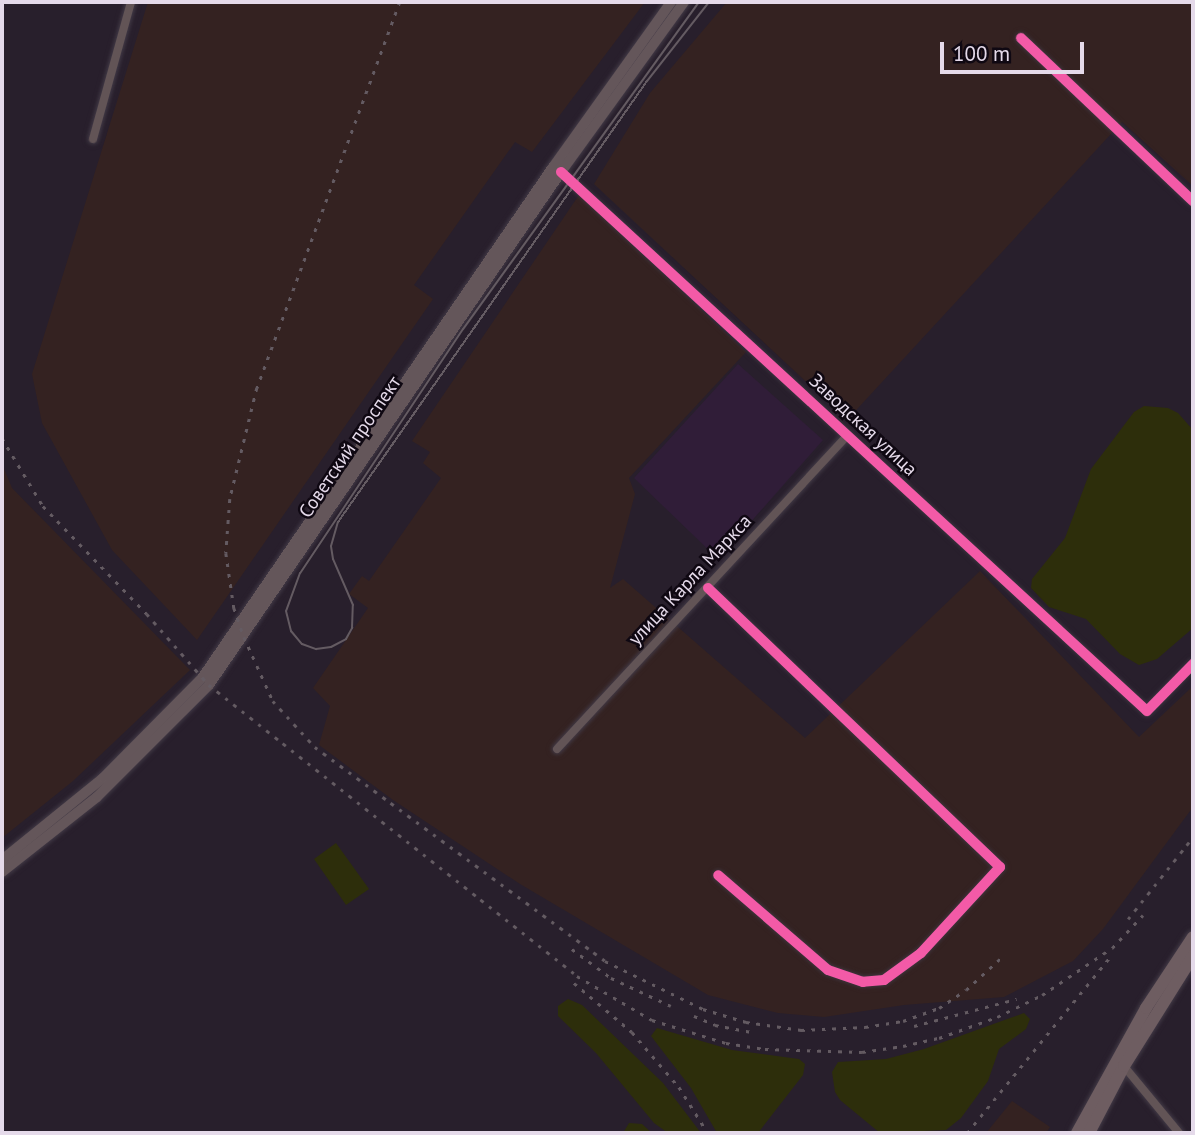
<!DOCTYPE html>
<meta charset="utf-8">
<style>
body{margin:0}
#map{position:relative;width:1195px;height:1135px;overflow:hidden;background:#281f2c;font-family:"PT Sans",sans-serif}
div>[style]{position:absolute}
.industrial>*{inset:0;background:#342221}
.built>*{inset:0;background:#301d38}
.green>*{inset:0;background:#2d2e0b}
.roads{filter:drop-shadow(0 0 2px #423a46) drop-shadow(0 0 2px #423a46)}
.minor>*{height:8px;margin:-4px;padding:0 4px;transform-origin:4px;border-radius:4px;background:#625456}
.secondary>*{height:10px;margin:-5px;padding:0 5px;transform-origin:5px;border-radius:5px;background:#64565a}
.primary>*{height:12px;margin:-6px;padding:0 6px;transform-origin:6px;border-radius:6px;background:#6e5d61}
.tram>*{height:2px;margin:-1px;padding:0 1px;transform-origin:1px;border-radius:1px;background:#645b62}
.rail>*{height:2.5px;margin-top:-1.25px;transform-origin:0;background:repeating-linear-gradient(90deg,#645b62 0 3.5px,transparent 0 10.5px)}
.cycleway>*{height:10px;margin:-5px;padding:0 5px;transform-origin:5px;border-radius:5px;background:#f35aa7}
span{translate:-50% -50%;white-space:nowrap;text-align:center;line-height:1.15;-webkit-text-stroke:5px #0f0812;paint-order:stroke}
.street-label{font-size:19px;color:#e5daea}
.frame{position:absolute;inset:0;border:4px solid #e5daea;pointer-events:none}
.scale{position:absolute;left:940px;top:42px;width:144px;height:32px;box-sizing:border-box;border:4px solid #e5daea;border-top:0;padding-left:9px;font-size:21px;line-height:24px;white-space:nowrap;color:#e5daea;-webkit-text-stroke:5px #0f0812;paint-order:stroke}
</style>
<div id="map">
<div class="industrial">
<div style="clip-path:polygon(148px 2px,645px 2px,532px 152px,515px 142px,414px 285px,433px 299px,197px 640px,112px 550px,42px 423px,32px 374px)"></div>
<div style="clip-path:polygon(727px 2px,1193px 2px,1193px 186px,1122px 122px,847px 420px,594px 184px,650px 93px)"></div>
<div style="clip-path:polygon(579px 195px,746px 352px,629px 478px,635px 494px,610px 588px,623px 579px,805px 738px,980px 571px,1139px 737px,1193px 686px,1193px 807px,1103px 929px,1073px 961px,1004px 997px,904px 1005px,824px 1017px,778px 1013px,708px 995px,520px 884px,393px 800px,319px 745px,330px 706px,313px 688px,368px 608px,349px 594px,362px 576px,369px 581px,441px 478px,423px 463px,430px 452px,412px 441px)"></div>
<div style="clip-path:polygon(2px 464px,12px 488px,190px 670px,73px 781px,2px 838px)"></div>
<div style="clip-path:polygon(1012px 1101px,1050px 1127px,1046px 1133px,986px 1133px)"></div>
</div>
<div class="built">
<div style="clip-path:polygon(738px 364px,823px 440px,718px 559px,634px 478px)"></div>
</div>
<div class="green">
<div style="clip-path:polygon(1144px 406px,1168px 408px,1178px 413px,1193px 430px,1193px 628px,1157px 659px,1139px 665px,1120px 654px,1086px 619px,1049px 607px,1031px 588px,1032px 579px,1065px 538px,1091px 469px,1134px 412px)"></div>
<div style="clip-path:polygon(336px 843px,369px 889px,346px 905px,314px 859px)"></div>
<div style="clip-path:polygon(568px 999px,582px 1005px,663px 1083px,701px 1133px,668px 1133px,654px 1123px,596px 1053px,558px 1016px,558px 1006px)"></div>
<div style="clip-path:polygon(1024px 1013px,1030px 1019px,1026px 1029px,999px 1049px,988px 1081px,961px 1118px,946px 1130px,880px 1133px,840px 1100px,835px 1092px,832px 1072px,838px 1062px,886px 1059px,924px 1049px)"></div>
<div style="clip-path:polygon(657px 1028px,732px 1050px,799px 1059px,805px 1064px,803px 1075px,758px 1133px,717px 1133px,691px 1088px,651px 1036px)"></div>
<div style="clip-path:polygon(629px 1123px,642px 1124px,652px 1133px,623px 1133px)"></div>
</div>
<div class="roads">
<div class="minor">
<div style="left:1021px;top:38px;width:237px;rotate:43.5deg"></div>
<div style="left:93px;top:139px;width:142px;rotate:-74.5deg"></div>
<div style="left:561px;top:172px;width:796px;rotate:42.61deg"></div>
<div style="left:1147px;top:711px;width:66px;rotate:-45.6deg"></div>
<div style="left:708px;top:588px;width:404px;rotate:43.7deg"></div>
<div style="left:1000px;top:867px;width:117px;rotate:132.6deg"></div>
<div style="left:921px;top:953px;width:46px;rotate:143.9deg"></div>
<div style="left:884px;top:980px;width:21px;rotate:175deg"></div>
<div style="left:863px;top:982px;width:37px;rotate:-161deg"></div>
<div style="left:828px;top:970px;width:145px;rotate:-139.2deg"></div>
<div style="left:557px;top:749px;width:428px;rotate:-47.2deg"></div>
<div style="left:1123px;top:1065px;width:88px;rotate:50.5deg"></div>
</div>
<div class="secondary">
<div style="left:2px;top:860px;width:130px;rotate:-39.1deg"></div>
<div style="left:103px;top:778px;width:141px;rotate:-45.3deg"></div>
<div style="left:202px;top:678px;width:620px;rotate:-55.52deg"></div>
<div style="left:553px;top:167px;width:203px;rotate:-54.4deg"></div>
<div style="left:2px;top:872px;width:121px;rotate:-38.3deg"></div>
<div style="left:97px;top:797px;width:158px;rotate:-45deg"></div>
<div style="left:209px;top:685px;width:622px;rotate:-55.54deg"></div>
<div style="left:561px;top:172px;width:210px;rotate:-54.1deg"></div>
</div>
<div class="primary">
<div style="left:1077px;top:1133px;width:143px;rotate:-61.1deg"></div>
<div style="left:1146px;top:1008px;width:85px;rotate:-56.5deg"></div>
<div style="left:1089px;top:1133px;width:76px;rotate:-62.4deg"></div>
<div style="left:1124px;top:1066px;width:130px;rotate:-57.9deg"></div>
</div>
</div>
<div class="tram">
<div style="left:699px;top:2px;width:403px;rotate:125.8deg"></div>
<div style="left:463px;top:329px;width:293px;rotate:123.7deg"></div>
<div style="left:300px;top:573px;width:40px;rotate:110.2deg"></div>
<div style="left:286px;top:611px;width:21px;rotate:76deg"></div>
<div style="left:291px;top:631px;width:17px;rotate:50deg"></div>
<div style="left:302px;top:644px;width:15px;rotate:20deg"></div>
<div style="left:316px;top:649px;width:15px;rotate:-8deg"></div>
<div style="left:331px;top:647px;width:17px;rotate:-28deg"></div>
<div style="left:346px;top:639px;width:13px;rotate:-61deg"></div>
<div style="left:352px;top:628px;width:23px;rotate:-88deg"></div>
<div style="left:353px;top:605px;width:50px;rotate:-113.5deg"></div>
<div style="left:333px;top:559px;width:13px;rotate:-99deg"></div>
<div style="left:331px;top:546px;width:25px;rotate:-74deg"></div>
<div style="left:338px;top:522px;width:538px;rotate:-54.98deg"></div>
<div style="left:647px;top:81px;width:100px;rotate:-51.9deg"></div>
</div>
<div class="rail">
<div style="left:400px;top:2px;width:412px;rotate:110.3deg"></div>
<div style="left:257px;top:388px;width:114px;rotate:103.7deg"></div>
<div style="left:230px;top:499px;width:54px;rotate:94.2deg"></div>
<div style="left:226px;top:553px;width:56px;rotate:81.7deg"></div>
<div style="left:234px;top:608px;width:31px;rotate:71deg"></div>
<div style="left:244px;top:637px;width:70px;rotate:65.6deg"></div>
<div style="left:273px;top:701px;width:62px;rotate:47.6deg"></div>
<div style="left:315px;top:747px;width:360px;rotate:36.4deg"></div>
<div style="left:605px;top:961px;width:109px;rotate:26.1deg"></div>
<div style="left:703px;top:1009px;width:45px;rotate:16.8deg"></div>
<div style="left:746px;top:1022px;width:56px;rotate:8.3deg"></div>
<div style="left:801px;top:1030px;width:64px;rotate:-2.7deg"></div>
<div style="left:865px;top:1027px;width:38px;rotate:-9deg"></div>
<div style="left:903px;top:1021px;width:38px;rotate:-20deg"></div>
<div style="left:939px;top:1008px;width:32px;rotate:-34deg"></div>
<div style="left:966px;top:990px;width:52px;rotate:-42.6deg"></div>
<div style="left:2px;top:438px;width:79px;rotate:58.9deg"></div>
<div style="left:43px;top:506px;width:150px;rotate:46.1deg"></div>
<div style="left:147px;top:614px;width:94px;rotate:48.9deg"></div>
<div style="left:209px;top:685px;width:469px;rotate:38.3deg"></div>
<div style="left:577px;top:976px;width:87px;rotate:30.4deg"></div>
<div style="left:652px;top:1020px;width:77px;rotate:17.3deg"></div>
<div style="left:726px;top:1043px;width:39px;rotate:9deg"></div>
<div style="left:765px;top:1049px;width:97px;rotate:1.8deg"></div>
<div style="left:862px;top:1052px;width:41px;rotate:-8.3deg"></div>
<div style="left:903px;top:1046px;width:37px;rotate:-13deg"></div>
<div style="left:939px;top:1038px;width:62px;rotate:-19.9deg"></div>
<div style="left:997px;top:1017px;width:50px;rotate:-26.1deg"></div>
<div style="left:1042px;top:995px;width:84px;rotate:-33.9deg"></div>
<div style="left:1112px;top:948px;width:45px;rotate:-46.8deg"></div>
<div style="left:1128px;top:919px;width:105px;rotate:-51.6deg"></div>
<div style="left:572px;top:949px;width:49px;rotate:36.6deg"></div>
<div style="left:611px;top:978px;width:66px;rotate:25deg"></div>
<div style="left:574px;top:983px;width:76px;rotate:40.2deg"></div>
<div style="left:632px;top:1032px;width:72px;rotate:49.5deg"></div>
<div style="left:679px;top:1087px;width:54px;rotate:57.8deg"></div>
<div style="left:694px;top:1016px;width:23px;rotate:23deg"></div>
<div style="left:715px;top:1025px;width:37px;rotate:11deg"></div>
<div style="left:914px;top:1026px;width:106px;rotate:-14.8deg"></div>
<div style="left:967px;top:1133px;width:225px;rotate:-50.9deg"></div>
</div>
<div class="cycleway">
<div style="left:1021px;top:38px;width:237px;rotate:43.5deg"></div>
<div style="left:561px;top:172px;width:796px;rotate:42.61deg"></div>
<div style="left:1147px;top:711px;width:66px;rotate:-45.6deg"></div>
<div style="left:708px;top:588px;width:404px;rotate:43.7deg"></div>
<div style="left:1000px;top:867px;width:117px;rotate:132.6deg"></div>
<div style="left:921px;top:953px;width:46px;rotate:143.9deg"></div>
<div style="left:884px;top:980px;width:21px;rotate:175deg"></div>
<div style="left:863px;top:982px;width:37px;rotate:-161deg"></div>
<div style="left:828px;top:970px;width:145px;rotate:-139.2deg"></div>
</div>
<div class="street-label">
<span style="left:863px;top:425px;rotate:43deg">Заводская улица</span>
<span style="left:350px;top:447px;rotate:-56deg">Советский проспект</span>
<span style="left:690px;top:580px;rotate:-47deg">улица Карла Маркса</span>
</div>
<div class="frame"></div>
<div class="scale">100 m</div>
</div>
